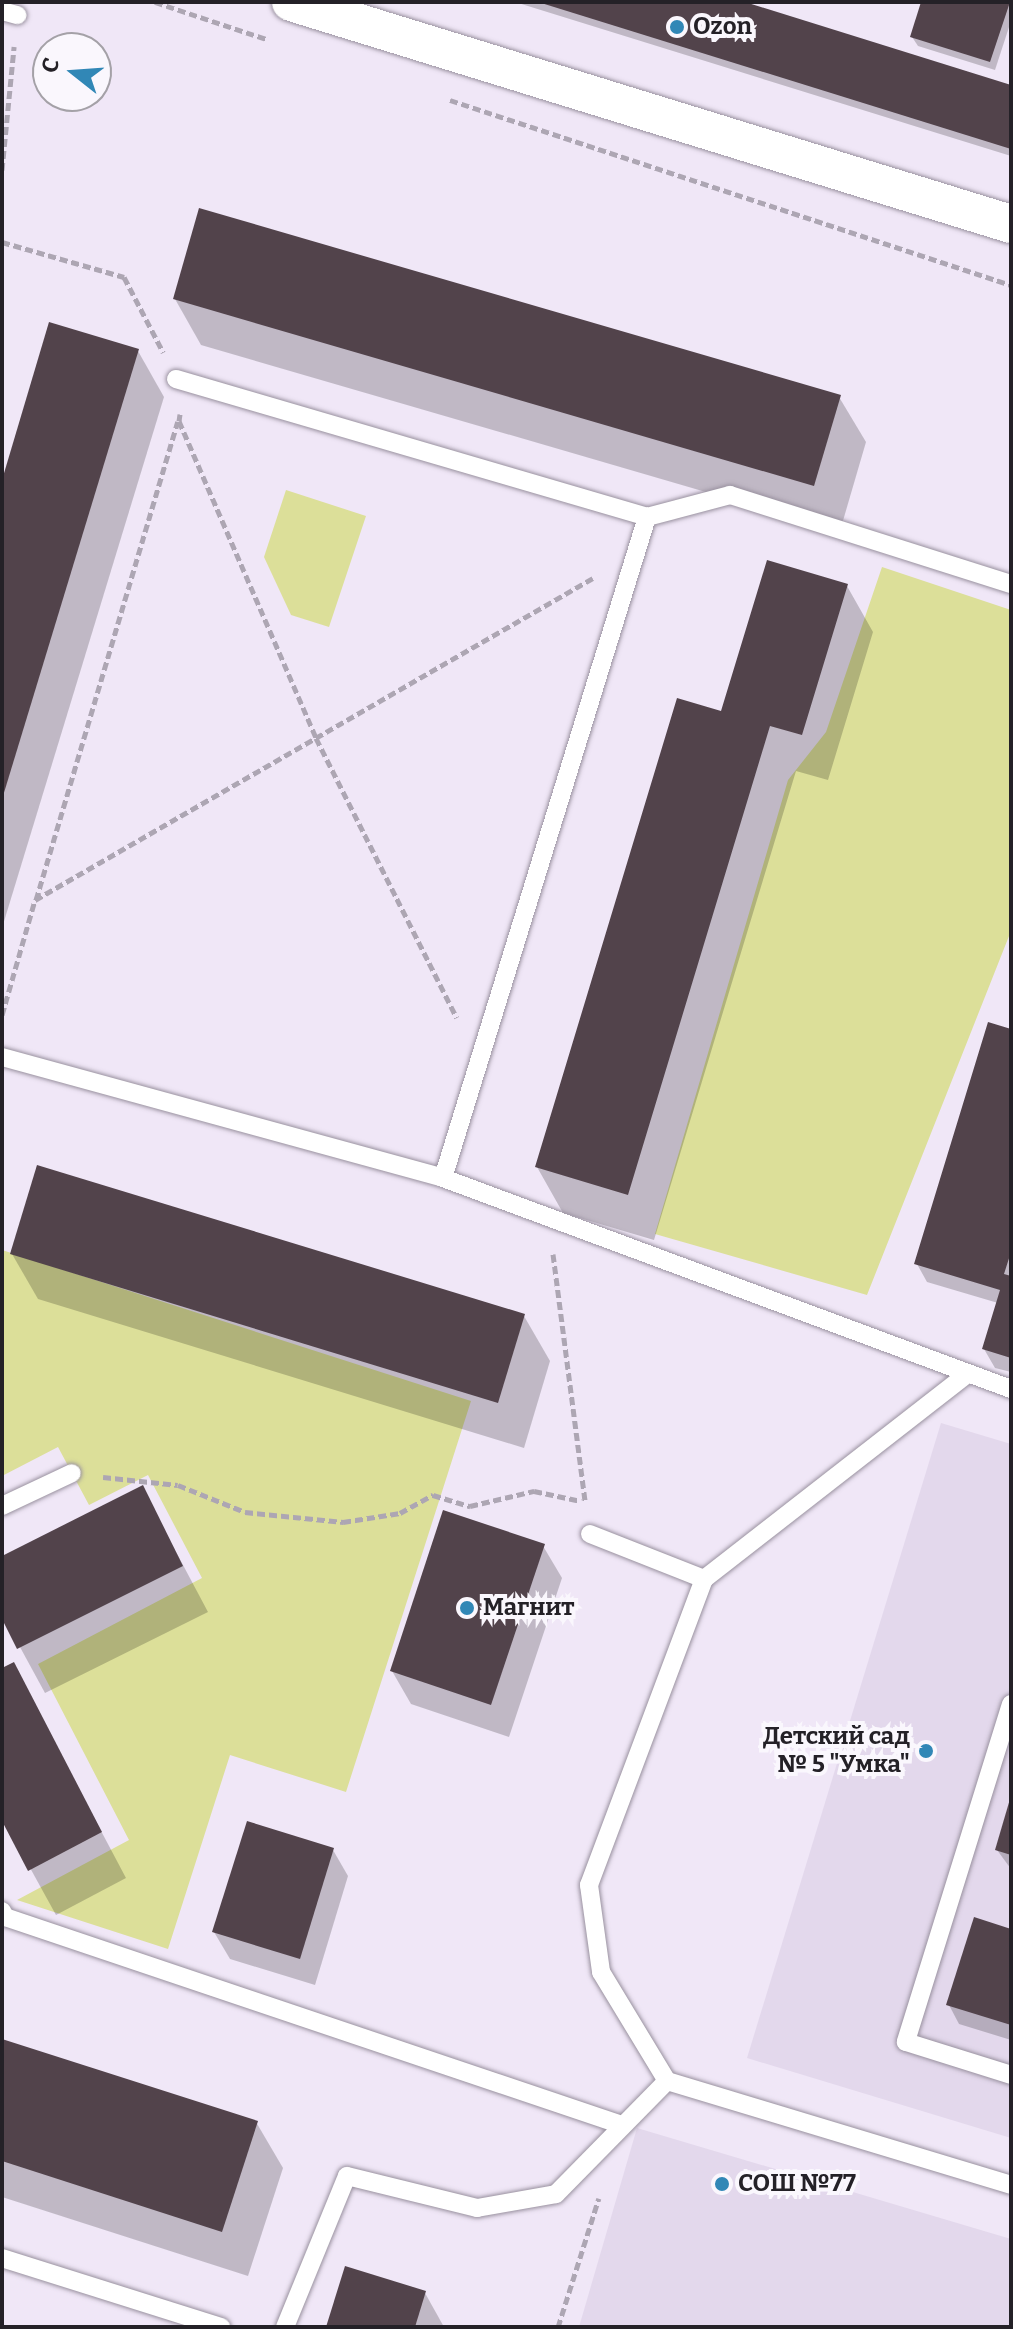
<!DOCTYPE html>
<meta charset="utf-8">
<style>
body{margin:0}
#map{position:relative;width:1013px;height:2329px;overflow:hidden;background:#f0e7f7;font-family:Bitter,serif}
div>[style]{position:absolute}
.education>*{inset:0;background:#e3d8ec}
.green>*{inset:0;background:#dcdf99}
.shadow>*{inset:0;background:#0003}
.building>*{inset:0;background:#52434b}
.path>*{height:5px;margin-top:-2.5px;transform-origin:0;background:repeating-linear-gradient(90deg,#ada6b3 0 8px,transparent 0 12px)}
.roads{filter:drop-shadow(0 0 2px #99919f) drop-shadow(0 0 2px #99919f)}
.lane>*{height:18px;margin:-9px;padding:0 9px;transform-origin:9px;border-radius:9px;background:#fff}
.street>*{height:38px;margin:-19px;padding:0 19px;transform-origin:19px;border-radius:19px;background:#fff}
.dots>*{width:22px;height:22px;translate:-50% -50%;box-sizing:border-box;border:4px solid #faf7fd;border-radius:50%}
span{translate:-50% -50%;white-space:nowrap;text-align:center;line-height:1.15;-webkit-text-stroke:8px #faf7fd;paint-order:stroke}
.poi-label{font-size:24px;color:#242127;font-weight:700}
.left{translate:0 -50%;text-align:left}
.right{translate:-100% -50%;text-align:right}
.frame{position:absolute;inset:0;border:4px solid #242127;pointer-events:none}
.north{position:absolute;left:32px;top:32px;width:80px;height:80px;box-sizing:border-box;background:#faf7fd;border:2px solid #a4a1a7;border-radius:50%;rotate:287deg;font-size:22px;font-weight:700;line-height:32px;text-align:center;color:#242127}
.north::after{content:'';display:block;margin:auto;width:28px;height:36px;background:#3187b6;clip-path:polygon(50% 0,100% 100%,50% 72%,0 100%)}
</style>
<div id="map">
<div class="education">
<div style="clip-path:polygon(941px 1423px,1011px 1444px,1011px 2138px,747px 2058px)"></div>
<div style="clip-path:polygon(637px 2128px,1011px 2239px,1011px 2327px,579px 2327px)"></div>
</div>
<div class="green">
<div style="clip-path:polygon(286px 490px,366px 516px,329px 627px,291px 615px,264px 557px)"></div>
<div style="clip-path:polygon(882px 567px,1011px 610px,1011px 931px,867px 1295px,655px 1234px,788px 780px,826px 732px)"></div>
<div style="clip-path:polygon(2px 1250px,471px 1401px,346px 1792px,230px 1755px,168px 1949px,17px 1900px,129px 1840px,38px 1664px,202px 1578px,148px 1475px,89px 1505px,58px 1447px,2px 1476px)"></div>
</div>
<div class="shadow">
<div style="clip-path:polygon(515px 2px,738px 2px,1011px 87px,1011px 156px)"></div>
<div style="clip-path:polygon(923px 2px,1011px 2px,1011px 21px,995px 70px,918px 46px,912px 37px)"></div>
<div style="clip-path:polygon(175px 299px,839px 397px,866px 442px,840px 531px,201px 345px)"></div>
<div style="clip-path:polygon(51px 325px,138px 351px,164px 397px,2px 928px,2px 485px)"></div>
<div style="clip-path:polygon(847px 586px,873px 632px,828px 780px,796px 771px,654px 1240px,563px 1213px,537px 1167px,722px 713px)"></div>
<div style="clip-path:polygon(1011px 1031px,1011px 1372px,995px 1368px,984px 1349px,998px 1303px,927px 1282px,917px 1264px)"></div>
<div style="clip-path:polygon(12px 1254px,524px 1316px,550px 1361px,524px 1448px,38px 1299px)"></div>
<div style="clip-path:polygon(142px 1488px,208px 1612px,45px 1693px,2px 1614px,2px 1558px)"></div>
<div style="clip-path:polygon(543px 1546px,562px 1578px,509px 1737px,411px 1704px,392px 1671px)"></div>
<div style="clip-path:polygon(13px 1665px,126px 1878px,56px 1915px,2px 1817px,2px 1671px)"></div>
<div style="clip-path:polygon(1011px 1803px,1011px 1869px,997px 1850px)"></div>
<div style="clip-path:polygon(333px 1850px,348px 1876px,315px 1985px,230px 1959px,214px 1932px)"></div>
<div style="clip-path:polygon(1011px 1931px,1011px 2040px,959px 2024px,949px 2005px)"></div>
<div style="clip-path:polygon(2px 2041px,256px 2122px,283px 2168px,248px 2276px,2px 2197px)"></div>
<div style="clip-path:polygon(425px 2293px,444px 2327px,328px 2327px)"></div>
</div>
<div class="building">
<div style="clip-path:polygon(538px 2px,745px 2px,1011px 85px,1011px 149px)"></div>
<div style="clip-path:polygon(921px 2px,1010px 2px,990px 62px,910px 37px)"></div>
<div style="clip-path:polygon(199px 208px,841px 395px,814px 486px,173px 299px)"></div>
<div style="clip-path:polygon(49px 322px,139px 349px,3px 796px,2px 480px)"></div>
<div style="clip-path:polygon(767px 560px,848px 584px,802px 735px,770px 726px,628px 1195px,535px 1167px,677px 698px,721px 711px)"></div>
<div style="clip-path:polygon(988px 1022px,1011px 1029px,1011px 1252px,1004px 1274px,1011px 1276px,1011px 1358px,982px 1349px,1000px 1290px,914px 1264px)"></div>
<div style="clip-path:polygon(37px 1165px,525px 1314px,498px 1403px,10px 1254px)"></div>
<div style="clip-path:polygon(143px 1485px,183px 1566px,17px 1649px,2px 1619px,2px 1556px)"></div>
<div style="clip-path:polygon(443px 1510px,545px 1544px,491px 1705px,390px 1671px)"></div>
<div style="clip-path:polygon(14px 1662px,102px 1832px,28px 1871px,2px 1821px,2px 1668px)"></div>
<div style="clip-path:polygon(1010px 1799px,1011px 1799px,1011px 1855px,995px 1850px)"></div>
<div style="clip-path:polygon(247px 1821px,334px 1848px,300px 1959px,212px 1932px)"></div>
<div style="clip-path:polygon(974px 1917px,1011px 1929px,1011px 2025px,946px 2005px)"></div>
<div style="clip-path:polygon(2px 2039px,258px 2121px,222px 2232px,2px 2161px)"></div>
<div style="clip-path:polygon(345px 2266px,426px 2291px,415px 2327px,326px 2327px)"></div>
</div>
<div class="path">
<div style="left:155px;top:2px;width:117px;rotate:18.4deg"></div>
<div style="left:450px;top:100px;width:591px;rotate:18.25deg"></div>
<div style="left:2px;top:170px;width:124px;rotate:-84.4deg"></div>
<div style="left:2px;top:242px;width:127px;rotate:16deg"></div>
<div style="left:124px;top:277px;width:85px;rotate:62.5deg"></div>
<div style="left:180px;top:414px;width:7px;rotate:98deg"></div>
<div style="left:179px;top:421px;width:345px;rotate:66.6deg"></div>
<div style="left:316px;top:738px;width:313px;rotate:63.3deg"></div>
<div style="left:36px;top:900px;width:499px;rotate:-73.5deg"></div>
<div style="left:2px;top:1015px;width:120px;rotate:-74deg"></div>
<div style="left:35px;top:900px;width:644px;rotate:-29.99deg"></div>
<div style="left:553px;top:1254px;width:250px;rotate:82.6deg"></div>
<div style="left:103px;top:1477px;width:75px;rotate:6.1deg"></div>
<div style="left:178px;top:1485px;width:72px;rotate:21.9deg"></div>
<div style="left:245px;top:1512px;width:99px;rotate:5.8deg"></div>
<div style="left:343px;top:1522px;width:58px;rotate:-9deg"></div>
<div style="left:400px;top:1513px;width:38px;rotate:-29deg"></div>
<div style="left:433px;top:1495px;width:39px;rotate:17deg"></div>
<div style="left:470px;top:1506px;width:66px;rotate:-13.2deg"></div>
<div style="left:534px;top:1491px;width:48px;rotate:12deg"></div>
<div style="left:558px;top:2327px;width:135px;rotate:-72.4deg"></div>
</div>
<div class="roads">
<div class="lane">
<div style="left:2px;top:11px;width:16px;rotate:15deg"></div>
<div style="left:176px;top:379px;width:491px;rotate:16.3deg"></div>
<div style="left:647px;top:517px;width:86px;rotate:-14.8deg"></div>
<div style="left:730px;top:495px;width:295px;rotate:17.6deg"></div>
<div style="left:2px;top:1057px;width:457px;rotate:15.3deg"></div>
<div style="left:443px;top:1178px;width:692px;rotate:-72.85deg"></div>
<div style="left:443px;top:1178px;width:606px;rotate:20.38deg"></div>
<div style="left:2px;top:1506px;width:77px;rotate:-25.2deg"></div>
<div style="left:590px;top:1534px;width:123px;rotate:21.5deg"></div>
<div style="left:704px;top:1579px;width:327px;rotate:110.6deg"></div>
<div style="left:589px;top:1885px;width:88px;rotate:82.1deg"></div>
<div style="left:601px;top:1972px;width:127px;rotate:58.8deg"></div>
<div style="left:667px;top:2081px;width:359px;rotate:16.8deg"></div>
<div style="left:704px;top:1579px;width:333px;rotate:-37.9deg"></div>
<div style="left:1011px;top:1704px;width:354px;rotate:107.3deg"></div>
<div style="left:906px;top:2042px;width:110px;rotate:17.4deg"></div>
<div style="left:2px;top:1911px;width:7px;rotate:63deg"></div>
<div style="left:5px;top:1917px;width:651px;rotate:18.63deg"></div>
<div style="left:2px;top:2258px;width:230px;rotate:17.5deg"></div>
<div style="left:285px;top:2327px;width:163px;rotate:-67.7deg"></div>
<div style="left:347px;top:2176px;width:134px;rotate:13.8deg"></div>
<div style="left:477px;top:2208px;width:80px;rotate:-10deg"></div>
<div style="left:556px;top:2194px;width:158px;rotate:-45.5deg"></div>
</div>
<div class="street">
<div style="left:291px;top:2px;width:753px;rotate:17.14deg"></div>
</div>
</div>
<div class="dots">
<div style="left:677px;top:27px;background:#3187b6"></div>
<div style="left:467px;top:1608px;background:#3187b6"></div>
<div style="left:926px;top:1751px;background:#3187b6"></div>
<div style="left:722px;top:2184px;background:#3187b6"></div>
</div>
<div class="poi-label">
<span class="left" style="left:693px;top:27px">Ozon</span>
<span class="left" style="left:483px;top:1608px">Магнит</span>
<span class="right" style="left:910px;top:1751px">Детский сад<br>№ 5 "Умка"</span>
<span class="left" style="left:738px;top:2184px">СОШ №77</span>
</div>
<div class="frame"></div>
<div class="north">С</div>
</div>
